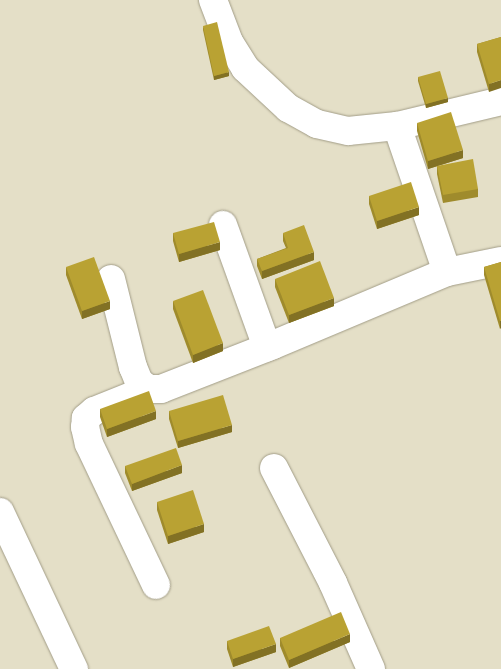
<!DOCTYPE html>
<style>
body{margin:0}
#map{position:relative;width:501px;height:669px;overflow:hidden;background:#e4dfc7;font-family:Inter,sans-serif}
div>[style]{position:absolute}
.roads{filter:drop-shadow(0 0 1px #a29d87) drop-shadow(0 0 1px #a29d87)}
.street>*{height:28px;margin:-14px;padding:0 14px;transform-origin:14px;border-radius:14px;background:#fff}
.wall>*{inset:0;background:#9f8b2c}
.shaded-wall>*{inset:0;background:#827124}
.building>*{inset:0;background:#b9a233}
span{translate:-50% -50%;white-space:nowrap;text-align:center;line-height:1.15;-webkit-text-stroke:4px #f1ecd4;paint-order:stroke}
</style>
<div id="map">
<div class="roads">
<div class="street">
<div style="left:213px;top:0;width:45px;rotate:69.1deg"></div>
<div style="left:229px;top:42px;width:31px;rotate:58deg"></div>
<div style="left:245px;top:68px;width:59px;rotate:42.9deg"></div>
<div style="left:288px;top:108px;width:33px;rotate:29deg"></div>
<div style="left:317px;top:124px;width:32px;rotate:13deg"></div>
<div style="left:348px;top:131px;width:49px;rotate:-5.8deg"></div>
<div style="left:397px;top:126px;width:107px;rotate:-13.5deg"></div>
<div style="left:397px;top:126px;width:154px;rotate:71.1deg"></div>
<div style="left:223px;top:225px;width:130px;rotate:70.2deg"></div>
<div style="left:111px;top:279px;width:91px;rotate:76deg"></div>
<div style="left:133px;top:367px;width:16px;rotate:68deg"></div>
<div style="left:139px;top:382px;width:12px;rotate:35deg"></div>
<div style="left:149px;top:389px;width:12px"></div>
<div style="left:161px;top:389px;width:120px;rotate:-21.4deg"></div>
<div style="left:273px;top:345px;width:189px;rotate:-22.8deg"></div>
<div style="left:447px;top:272px;width:55px;rotate:-11.5deg"></div>
<div style="left:149px;top:389px;width:59px;rotate:158.2deg"></div>
<div style="left:94px;top:411px;width:11px;rotate:139deg"></div>
<div style="left:86px;top:418px;width:9px;rotate:96deg"></div>
<div style="left:85px;top:427px;width:17px;rotate:77deg"></div>
<div style="left:89px;top:444px;width:156px;rotate:64.6deg"></div>
<div style="left:274px;top:468px;width:129px;rotate:62.8deg"></div>
<div style="left:333px;top:583px;width:94px;rotate:66.2deg"></div>
<div style="left:0;top:512px;width:174px;rotate:64.8deg"></div>
</div>
</div>
<div class="wall">
<div style="clip-path:polygon(203px 26px,229px 76px,214px 80px,203px 30px)"></div>
<div style="clip-path:polygon(501px 37px,489px 92px,477px 52px,477px 44px)"></div>
<div style="clip-path:polygon(418px 77px,448px 102px,426px 108px,418px 81px)"></div>
<div style="clip-path:polygon(417px 123px,463px 158px,428px 169px,417px 131px)"></div>
<div style="clip-path:polygon(437px 166px,478px 189px,478px 197px,443px 203px,437px 174px)"></div>
<div style="clip-path:polygon(369px 196px,419px 215px,377px 229px,369px 204px)"></div>
<div style="clip-path:polygon(173px 233px,220px 250px,179px 262px,173px 241px)"></div>
<div style="clip-path:polygon(283px 233px,314px 260px,262px 279px,257px 266px,257px 259px,286px 248px,283px 241px)"></div>
<div style="clip-path:polygon(501px 262px,500px 329px,484px 275px,484px 267px)"></div>
<div style="clip-path:polygon(66px 267px,110px 309px,82px 319px,66px 275px)"></div>
<div style="clip-path:polygon(275px 279px,334px 306px,289px 323px,275px 287px)"></div>
<div style="clip-path:polygon(173px 301px,223px 351px,193px 363px,173px 309px)"></div>
<div style="clip-path:polygon(100px 409px,156px 419px,107px 437px,100px 417px)"></div>
<div style="clip-path:polygon(169px 411px,232px 432px,178px 448px,169px 419px)"></div>
<div style="clip-path:polygon(125px 466px,182px 473px,132px 491px,125px 473px)"></div>
<div style="clip-path:polygon(157px 502px,204px 532px,168px 544px,157px 510px)"></div>
<div style="clip-path:polygon(280px 638px,350px 642px,289px 668px,280px 646px)"></div>
<div style="clip-path:polygon(227px 641px,276px 652px,233px 667px,227px 649px)"></div>
</div>
<div class="shaded-wall">
<div style="clip-path:polygon(229px 72px,229px 76px,214px 80px,214px 76px)"></div>
<div style="clip-path:polygon(501px 80px,501px 88px,489px 92px,489px 84px)"></div>
<div style="clip-path:polygon(448px 98px,448px 102px,426px 108px,426px 104px)"></div>
<div style="clip-path:polygon(463px 150px,463px 158px,428px 169px,428px 161px)"></div>
<div style="clip-path:polygon(419px 207px,419px 215px,377px 229px,377px 221px)"></div>
<div style="clip-path:polygon(220px 242px,220px 250px,179px 262px,179px 254px)"></div>
<div style="clip-path:polygon(314px 252px,314px 260px,262px 279px,262px 271px)"></div>
<div style="clip-path:polygon(334px 298px,334px 306px,289px 323px,289px 315px)"></div>
<div style="clip-path:polygon(110px 301px,110px 309px,82px 319px,82px 311px)"></div>
<div style="clip-path:polygon(500px 321px,501px 321px,501px 328px,500px 329px)"></div>
<div style="clip-path:polygon(223px 343px,223px 351px,193px 363px,193px 355px)"></div>
<div style="clip-path:polygon(156px 411px,156px 419px,107px 437px,107px 429px)"></div>
<div style="clip-path:polygon(232px 425px,232px 432px,178px 448px,178px 441px)"></div>
<div style="clip-path:polygon(182px 465px,182px 473px,132px 491px,132px 484px)"></div>
<div style="clip-path:polygon(204px 524px,204px 532px,168px 544px,168px 536px)"></div>
<div style="clip-path:polygon(350px 634px,350px 642px,289px 668px,289px 660px)"></div>
<div style="clip-path:polygon(276px 644px,276px 652px,233px 667px,233px 659px)"></div>
</div>
<div class="building">
<div style="clip-path:polygon(217px 22px,229px 72px,214px 76px,203px 26px)"></div>
<div style="clip-path:polygon(501px 37px,501px 80px,489px 84px,477px 44px)"></div>
<div style="clip-path:polygon(440px 71px,448px 98px,426px 104px,418px 77px)"></div>
<div style="clip-path:polygon(451px 112px,463px 150px,428px 161px,417px 123px)"></div>
<div style="clip-path:polygon(473px 159px,478px 189px,443px 195px,437px 166px)"></div>
<div style="clip-path:polygon(411px 182px,419px 207px,377px 221px,369px 196px)"></div>
<div style="clip-path:polygon(214px 222px,220px 242px,179px 254px,173px 233px)"></div>
<div style="clip-path:polygon(304px 225px,314px 252px,262px 271px,257px 259px,288px 248px,283px 233px)"></div>
<div style="clip-path:polygon(94px 257px,110px 301px,82px 311px,66px 267px)"></div>
<div style="clip-path:polygon(320px 261px,334px 298px,289px 315px,275px 279px)"></div>
<div style="clip-path:polygon(501px 262px,501px 321px,500px 321px,484px 267px)"></div>
<div style="clip-path:polygon(203px 290px,223px 343px,193px 355px,173px 301px)"></div>
<div style="clip-path:polygon(149px 391px,156px 411px,107px 429px,100px 409px)"></div>
<div style="clip-path:polygon(223px 395px,232px 425px,178px 441px,169px 411px)"></div>
<div style="clip-path:polygon(176px 448px,182px 465px,132px 484px,125px 466px)"></div>
<div style="clip-path:polygon(193px 490px,204px 524px,168px 536px,157px 502px)"></div>
<div style="clip-path:polygon(341px 612px,350px 634px,289px 660px,280px 638px)"></div>
<div style="clip-path:polygon(269px 626px,276px 644px,233px 659px,227px 641px)"></div>
</div>
</div>
